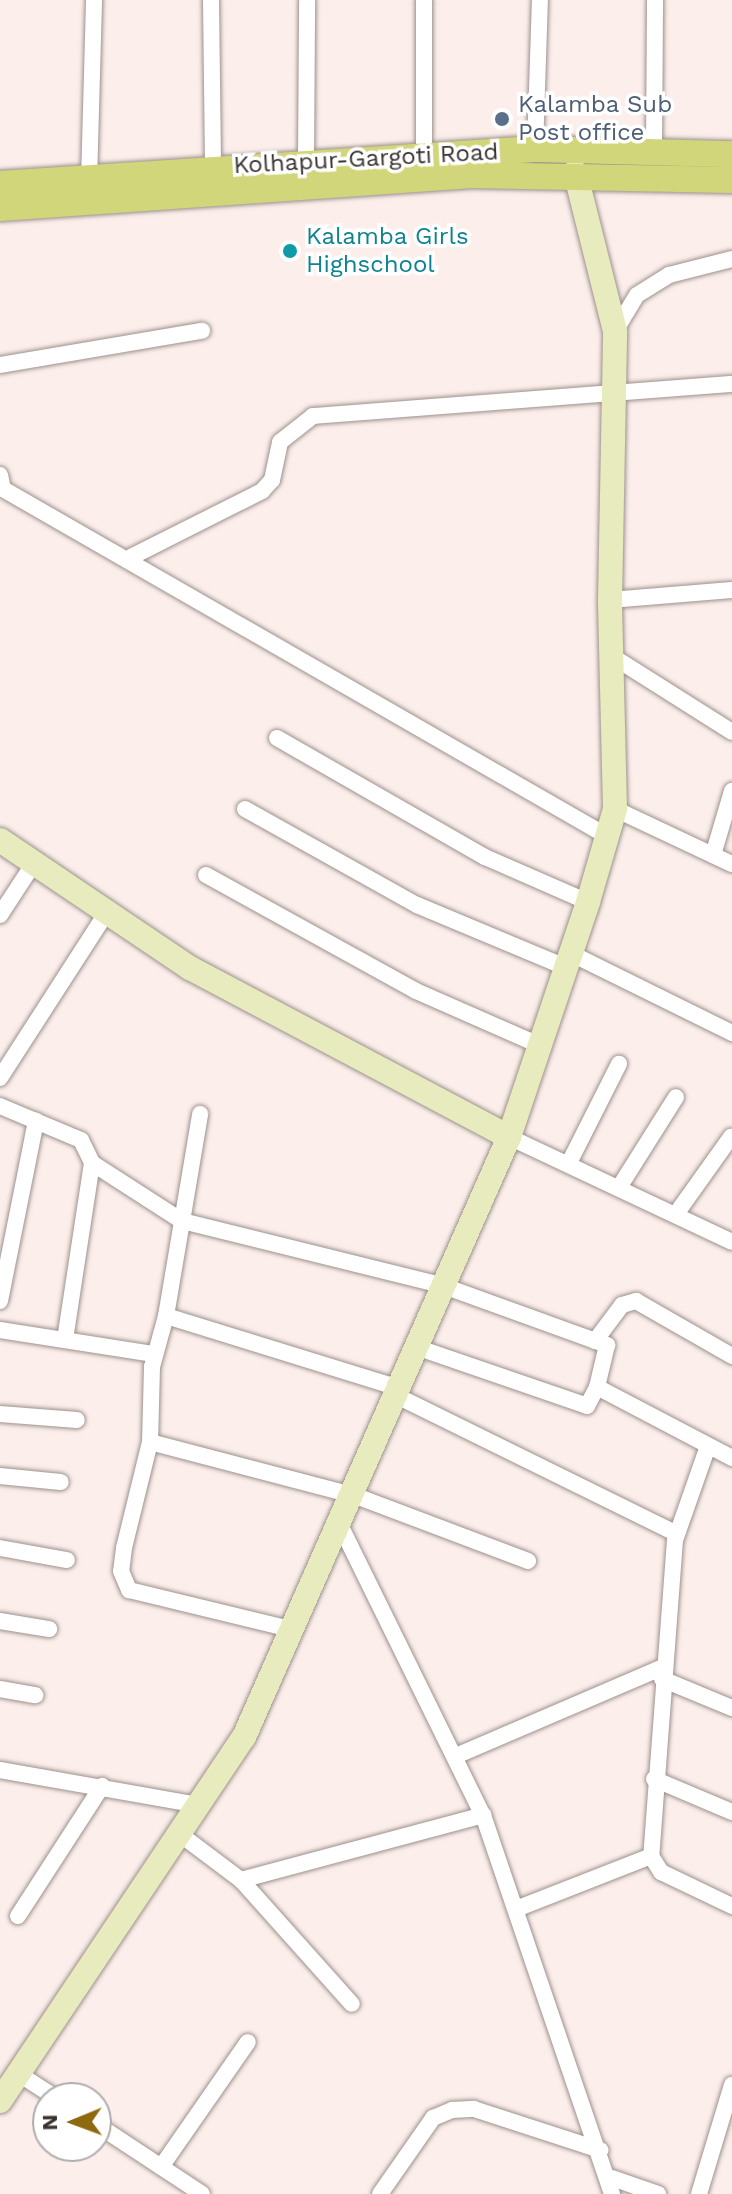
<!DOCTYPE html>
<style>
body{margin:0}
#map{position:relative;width:732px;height:2194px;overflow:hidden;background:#fcefeb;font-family:"Work Sans",sans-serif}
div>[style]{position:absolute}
.roads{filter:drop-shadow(0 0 2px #9d918d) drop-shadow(0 0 2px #9d918d)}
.street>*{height:16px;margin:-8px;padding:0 8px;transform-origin:8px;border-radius:8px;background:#fff}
.secondary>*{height:24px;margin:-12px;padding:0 12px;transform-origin:12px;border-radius:12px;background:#e8ebbd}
.primary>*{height:26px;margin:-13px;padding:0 13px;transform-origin:13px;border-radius:13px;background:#d1d67b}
.dots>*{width:22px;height:22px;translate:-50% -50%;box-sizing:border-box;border:4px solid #fff;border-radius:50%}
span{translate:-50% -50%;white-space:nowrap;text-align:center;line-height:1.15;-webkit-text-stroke:7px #fff;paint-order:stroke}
.service-label{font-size:24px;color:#4e5e75}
.left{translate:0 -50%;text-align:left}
.street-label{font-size:24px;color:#383331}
.culture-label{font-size:24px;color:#0d838f}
.north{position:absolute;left:32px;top:2082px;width:80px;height:80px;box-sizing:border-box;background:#fff;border:2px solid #afadad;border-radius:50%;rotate:269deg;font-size:22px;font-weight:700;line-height:32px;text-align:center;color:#383331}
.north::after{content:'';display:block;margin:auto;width:28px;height:36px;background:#8f690f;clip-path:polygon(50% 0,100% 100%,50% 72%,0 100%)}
</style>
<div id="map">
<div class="roads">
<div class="street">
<div style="left:211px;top:0;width:168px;rotate:89.3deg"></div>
<div style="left:424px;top:0;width:154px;rotate:90deg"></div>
<div style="left:535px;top:149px;width:149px;rotate:-88.1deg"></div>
<div style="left:654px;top:150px;width:150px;rotate:-89.6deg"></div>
<div style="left:306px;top:160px;width:160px;rotate:-89.6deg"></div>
<div style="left:89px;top:181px;width:181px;rotate:-88.4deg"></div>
<div style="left:615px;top:331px;width:42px;rotate:-58.6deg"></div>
<div style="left:637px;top:295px;width:38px;rotate:-32deg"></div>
<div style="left:669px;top:275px;width:65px;rotate:-14.3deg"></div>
<div style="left:0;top:365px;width:205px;rotate:-9.6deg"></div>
<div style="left:0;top:475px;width:14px;rotate:78deg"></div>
<div style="left:3px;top:489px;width:697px;rotate:29.88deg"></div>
<div style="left:131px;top:557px;width:147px;rotate:-26.7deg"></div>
<div style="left:262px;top:491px;width:15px;rotate:-48deg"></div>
<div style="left:272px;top:480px;width:39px;rotate:-78deg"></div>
<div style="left:280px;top:442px;width:42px;rotate:-38.2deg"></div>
<div style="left:313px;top:416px;width:420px;rotate:-4.4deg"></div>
<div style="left:610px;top:600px;width:122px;rotate:-4.7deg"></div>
<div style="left:615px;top:658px;width:138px;rotate:32.3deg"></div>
<div style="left:277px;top:738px;width:240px;rotate:29.8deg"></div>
<div style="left:485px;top:857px;width:112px;rotate:23.6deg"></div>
<div style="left:245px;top:809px;width:197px;rotate:29.2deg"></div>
<div style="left:417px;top:905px;width:160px;rotate:22.7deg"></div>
<div style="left:615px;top:809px;width:129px;rotate:25.2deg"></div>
<div style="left:713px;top:855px;width:67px;rotate:-73.5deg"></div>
<div style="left:206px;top:875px;width:240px;rotate:28.9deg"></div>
<div style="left:416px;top:991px;width:134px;rotate:23.7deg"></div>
<div style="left:0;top:915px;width:62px;rotate:-56.8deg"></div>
<div style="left:570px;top:953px;width:181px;rotate:26.3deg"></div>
<div style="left:0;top:1078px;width:197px;rotate:-57.2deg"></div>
<div style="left:0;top:1106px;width:88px;rotate:22.8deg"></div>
<div style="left:81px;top:1140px;width:25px;rotate:64deg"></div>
<div style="left:92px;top:1163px;width:179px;rotate:98.7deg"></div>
<div style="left:509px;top:1137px;width:246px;rotate:25.2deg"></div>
<div style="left:570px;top:1161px;width:109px;rotate:-63.2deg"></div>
<div style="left:92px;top:1163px;width:107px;rotate:32.8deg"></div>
<div style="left:182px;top:1221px;width:267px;rotate:13.9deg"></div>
<div style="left:441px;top:1285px;width:177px;rotate:19.9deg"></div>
<div style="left:607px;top:1345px;width:43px;rotate:103.4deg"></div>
<div style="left:597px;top:1387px;width:153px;rotate:27.7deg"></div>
<div style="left:620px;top:1186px;width:105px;rotate:-57.8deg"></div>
<div style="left:676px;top:1214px;width:95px;rotate:-54.5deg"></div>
<div style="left:0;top:1301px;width:184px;rotate:-78.7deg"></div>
<div style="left:166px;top:1316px;width:205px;rotate:-80.4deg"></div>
<div style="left:0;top:1330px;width:156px;rotate:8.9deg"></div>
<div style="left:595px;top:1341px;width:45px;rotate:-53.1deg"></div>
<div style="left:622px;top:1305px;width:15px;rotate:-16deg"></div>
<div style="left:636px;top:1301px;width:111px;rotate:29.8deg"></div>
<div style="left:416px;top:1347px;width:181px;rotate:19deg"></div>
<div style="left:587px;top:1406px;width:21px;rotate:-62deg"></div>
<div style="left:399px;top:1388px;width:244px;rotate:-162.8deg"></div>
<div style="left:166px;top:1316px;width:53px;rotate:105.4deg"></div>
<div style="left:152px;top:1367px;width:75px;rotate:91.5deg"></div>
<div style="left:150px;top:1442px;width:213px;rotate:14.7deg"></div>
<div style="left:356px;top:1496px;width:184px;rotate:20.7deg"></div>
<div style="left:397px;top:1396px;width:311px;rotate:26.2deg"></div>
<div style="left:0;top:1414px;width:77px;rotate:4.5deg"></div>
<div style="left:150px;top:1442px;width:109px;rotate:103.8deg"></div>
<div style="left:124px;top:1548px;width:23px;rotate:97deg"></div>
<div style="left:121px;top:1571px;width:21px;rotate:67deg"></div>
<div style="left:129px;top:1590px;width:170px;rotate:13.6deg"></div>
<div style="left:708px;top:1446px;width:100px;rotate:109.3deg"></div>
<div style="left:675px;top:1540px;width:317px;rotate:94.3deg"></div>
<div style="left:651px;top:1856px;width:19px;rotate:58deg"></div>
<div style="left:661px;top:1872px;width:79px;rotate:25.6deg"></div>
<div style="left:0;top:1476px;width:61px;rotate:5.6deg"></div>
<div style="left:341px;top:1527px;width:321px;rotate:63.8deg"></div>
<div style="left:483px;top:1815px;width:400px;rotate:71.2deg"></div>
<div style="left:0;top:1548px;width:68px;rotate:10.2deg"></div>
<div style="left:0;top:1621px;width:50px;rotate:9.3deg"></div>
<div style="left:662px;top:1679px;width:76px;rotate:22.5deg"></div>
<div style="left:0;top:1689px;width:36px;rotate:10deg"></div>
<div style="left:458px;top:1755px;width:223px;rotate:-23.2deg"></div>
<div style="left:0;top:1770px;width:202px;rotate:10deg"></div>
<div style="left:654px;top:1779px;width:85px;rotate:22.9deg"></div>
<div style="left:181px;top:1835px;width:75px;rotate:36.9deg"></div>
<div style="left:241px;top:1880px;width:166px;rotate:48.2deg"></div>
<div style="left:241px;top:1880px;width:251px;rotate:-15deg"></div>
<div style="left:516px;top:1909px;width:145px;rotate:-21.4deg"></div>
<div style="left:18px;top:1916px;width:155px;rotate:-57.1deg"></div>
<div style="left:19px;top:2074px;width:44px;rotate:33deg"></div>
<div style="left:96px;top:2124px;width:127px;rotate:33.4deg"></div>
<div style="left:161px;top:2167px;width:152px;rotate:-55.2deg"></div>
<div style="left:612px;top:2178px;width:49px;rotate:19.2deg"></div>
<div style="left:380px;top:2194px;width:93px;rotate:-55.1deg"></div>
<div style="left:433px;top:2118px;width:21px;rotate:-23deg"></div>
<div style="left:452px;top:2110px;width:22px;rotate:-3deg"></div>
<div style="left:474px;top:2109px;width:133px;rotate:18deg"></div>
<div style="left:699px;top:2194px;width:114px;rotate:-73.2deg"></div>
</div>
<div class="secondary">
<div style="left:0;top:840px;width:229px;rotate:34deg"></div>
<div style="left:190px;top:968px;width:361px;rotate:27.9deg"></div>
<div style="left:0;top:2101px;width:438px;rotate:-56.2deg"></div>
<div style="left:244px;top:1737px;width:656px;rotate:-66.17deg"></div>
<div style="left:509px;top:1137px;width:248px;rotate:-71.4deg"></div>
<div style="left:588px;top:902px;width:97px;rotate:-73.8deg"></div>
<div style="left:615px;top:809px;width:209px;rotate:-91.4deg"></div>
<div style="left:610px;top:600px;width:269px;rotate:-88.9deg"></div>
<div style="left:615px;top:331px;width:164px;rotate:-104.1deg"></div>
</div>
<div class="primary">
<div style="left:0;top:184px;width:536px;rotate:-3.74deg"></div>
<div style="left:535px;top:149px;width:197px;rotate:1.5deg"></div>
<div style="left:0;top:208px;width:470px;rotate:-4deg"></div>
<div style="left:469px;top:175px;width:263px;rotate:1.1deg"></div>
</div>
</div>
<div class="dots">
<div style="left:502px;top:119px;background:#5c6f8a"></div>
<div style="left:290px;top:251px;background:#0f9aa8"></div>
</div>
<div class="service-label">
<span class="left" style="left:518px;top:119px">Kalamba Sub<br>Post office</span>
</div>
<div class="street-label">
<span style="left:366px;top:159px;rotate:-3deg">Kolhapur-Gargoti Road</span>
</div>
<div class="culture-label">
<span class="left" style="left:306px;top:251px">Kalamba Girls<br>Highschool</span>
</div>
<div class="north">N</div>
</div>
